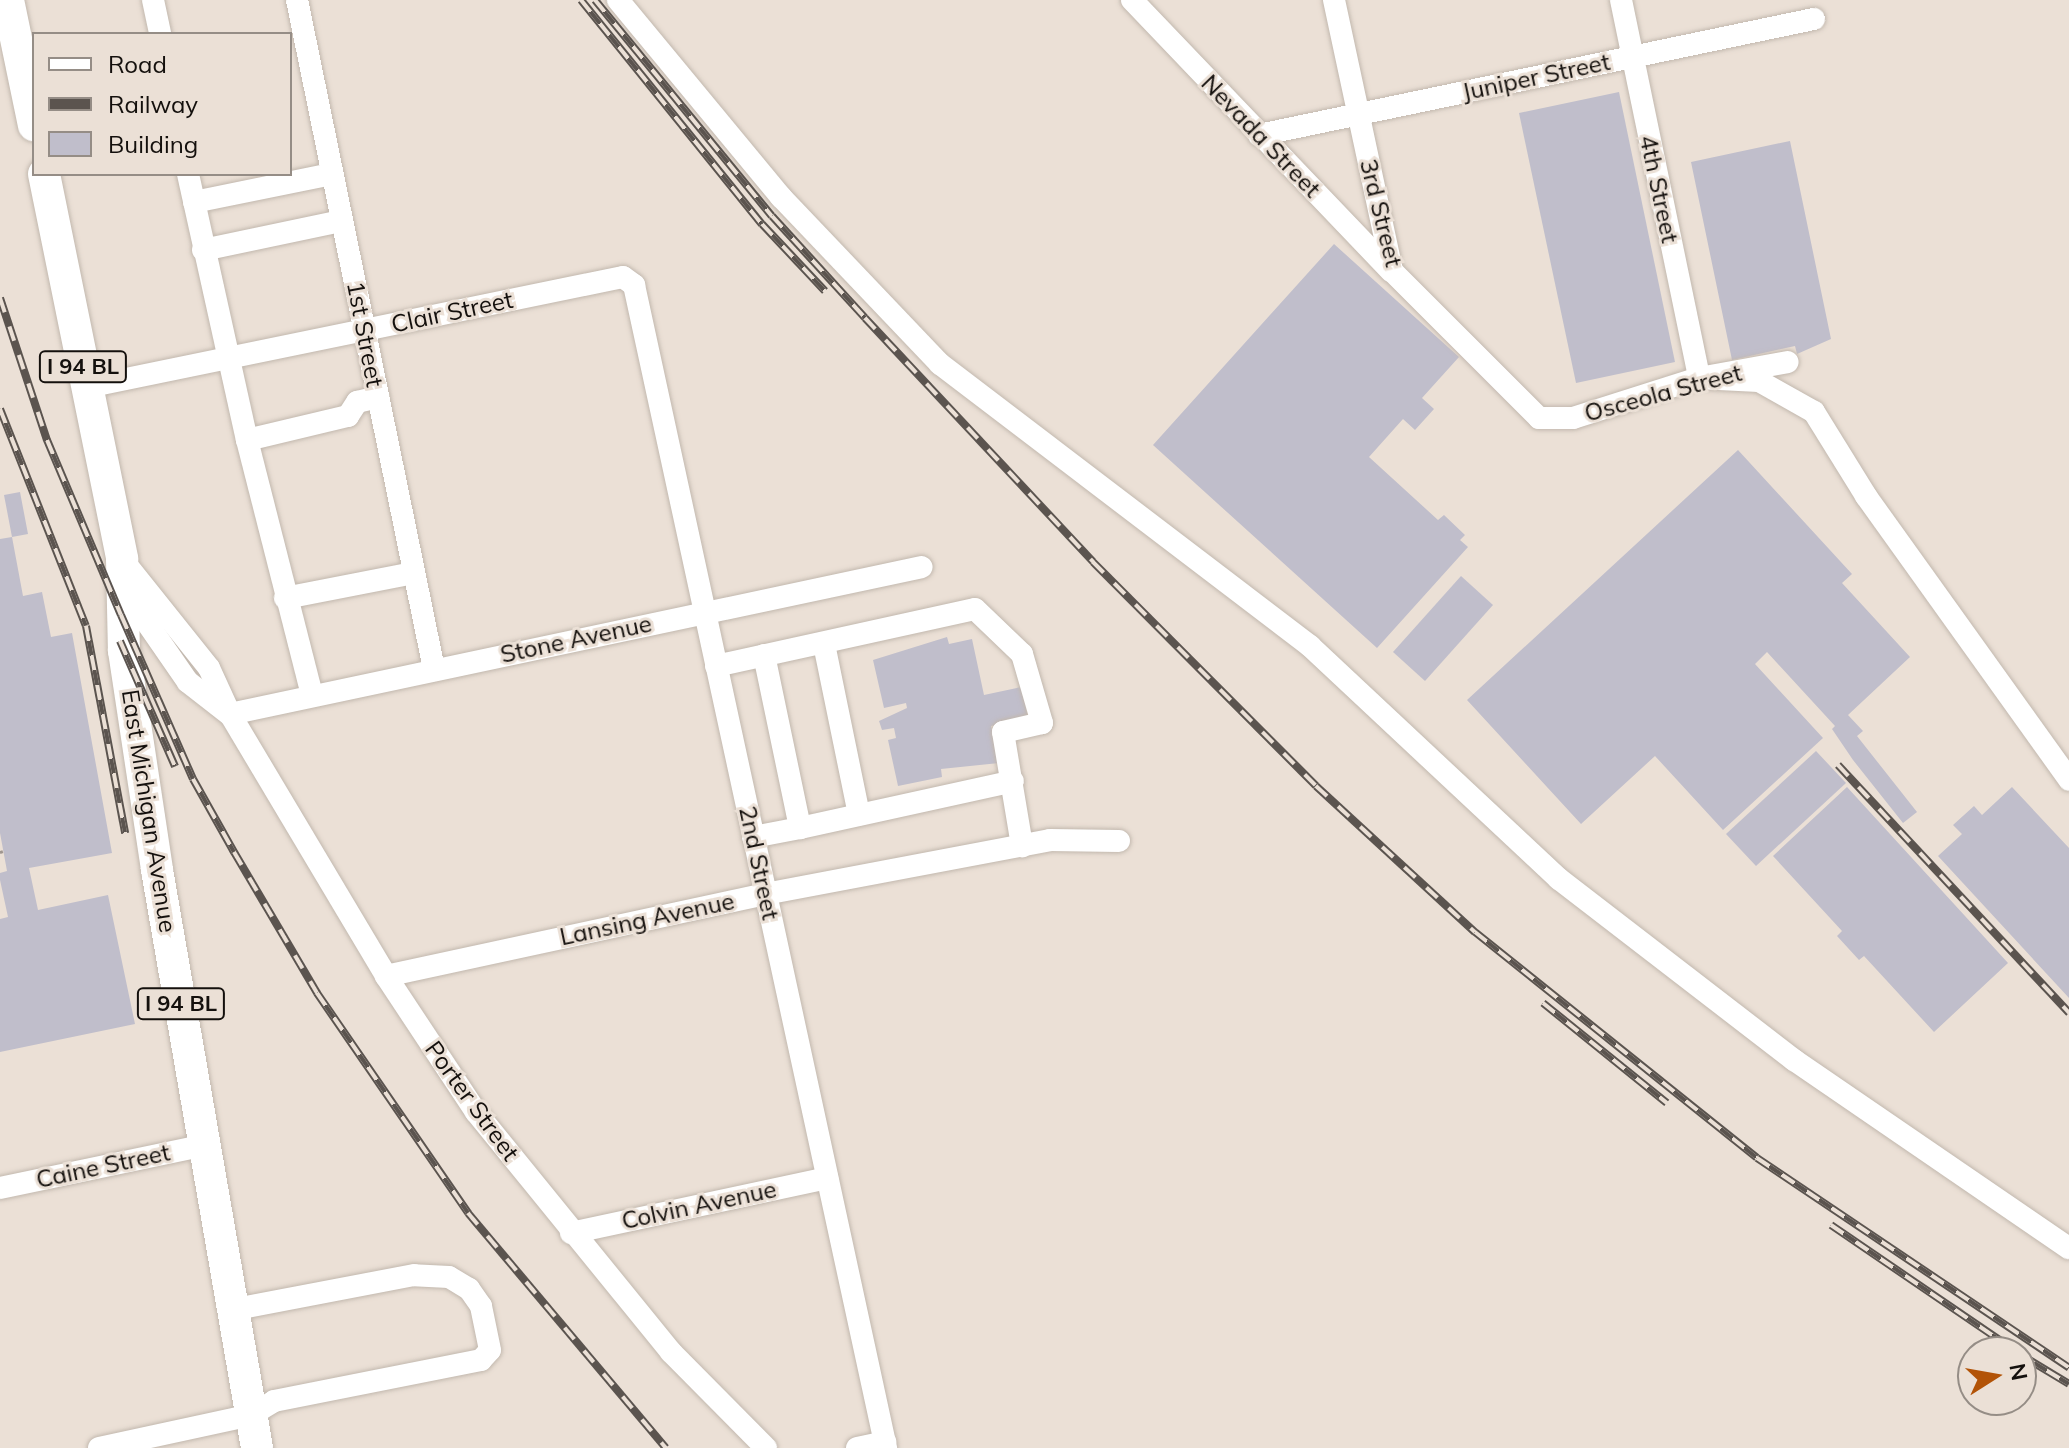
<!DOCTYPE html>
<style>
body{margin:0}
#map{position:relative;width:2069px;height:1448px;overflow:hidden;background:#ebe0d6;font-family:Mulish,sans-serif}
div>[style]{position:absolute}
.building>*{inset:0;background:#c0becb}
.path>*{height:3px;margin-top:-1.5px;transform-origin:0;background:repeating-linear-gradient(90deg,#9f968f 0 6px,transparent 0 10px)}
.roads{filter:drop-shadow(0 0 2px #c2b8ae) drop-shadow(0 0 2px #c2b8ae)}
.minor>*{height:22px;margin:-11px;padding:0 11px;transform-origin:11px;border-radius:11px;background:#fff}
.highway>*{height:32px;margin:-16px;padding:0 16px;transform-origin:16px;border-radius:16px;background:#fff}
.rail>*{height:8px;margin-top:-4px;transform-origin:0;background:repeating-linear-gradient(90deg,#ebe0d6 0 15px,#5b544f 0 30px);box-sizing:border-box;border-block:2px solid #5b544f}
span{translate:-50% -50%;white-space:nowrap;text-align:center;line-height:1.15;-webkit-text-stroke:6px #ebe0d6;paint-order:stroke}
.shield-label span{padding:2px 6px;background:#ebe0d6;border:2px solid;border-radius:6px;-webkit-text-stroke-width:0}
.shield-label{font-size:22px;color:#14100d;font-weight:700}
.street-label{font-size:24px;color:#14100d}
.legend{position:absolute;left:32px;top:32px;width:260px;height:144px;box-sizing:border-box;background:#ebe0d6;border:2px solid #958d86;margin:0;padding:10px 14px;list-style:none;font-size:24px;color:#14100d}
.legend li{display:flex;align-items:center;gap:16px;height:40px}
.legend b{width:40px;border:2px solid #958d86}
.north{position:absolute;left:1957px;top:1336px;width:80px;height:80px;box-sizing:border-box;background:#ebe0d6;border:2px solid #958d86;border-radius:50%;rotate:79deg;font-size:22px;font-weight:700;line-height:32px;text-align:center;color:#14100d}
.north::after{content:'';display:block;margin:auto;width:28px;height:36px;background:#b25307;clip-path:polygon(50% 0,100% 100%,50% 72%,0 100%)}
</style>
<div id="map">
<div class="building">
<div style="clip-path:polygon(1619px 92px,1675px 362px,1576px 383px,1519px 113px)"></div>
<div style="clip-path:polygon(1790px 141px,1831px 339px,1797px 354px,1795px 346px,1732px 360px,1691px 162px)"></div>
<div style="clip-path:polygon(1334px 244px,1459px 357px,1422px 398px,1434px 409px,1415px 430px,1403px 419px,1369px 457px,1438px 520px,1444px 515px,1465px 535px,1460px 540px,1468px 547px,1377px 648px,1153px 445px)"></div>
<div style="clip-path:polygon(1738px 450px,1852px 574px,1842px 583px,1910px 657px,1848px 715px,1863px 731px,1857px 736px,1917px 812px,1903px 823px,1853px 760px,1832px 729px,1835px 726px,1767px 652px,1755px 664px,1823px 738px,1723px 830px,1655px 756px,1581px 824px,1467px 700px)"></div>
<div style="clip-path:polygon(20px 492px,28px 534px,12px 537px,23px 596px,42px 592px,51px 637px,72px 633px,112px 853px,29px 868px,38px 910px,108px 895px,135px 1024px,0 1052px,0 919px,8px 917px,0 880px,0 873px,7px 871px,0 833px,0 539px,12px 537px,4px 495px)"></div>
<div style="clip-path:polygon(1461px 576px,1493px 605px,1425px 681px,1393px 652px)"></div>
<div style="clip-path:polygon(947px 637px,949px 644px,972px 639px,984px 695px,1021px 687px,1028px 717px,991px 726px,999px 763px,941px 769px,942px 777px,898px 786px,888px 740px,896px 738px,894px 728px,882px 730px,879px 721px,907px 708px,906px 703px,884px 708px,873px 660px)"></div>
<div style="clip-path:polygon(1816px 751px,1846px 783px,1756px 866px,1726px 834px)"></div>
<div style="clip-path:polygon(1847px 787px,2008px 963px,1934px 1032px,1864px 956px,1859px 960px,1837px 936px,1842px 931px,1773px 856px)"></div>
<div style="clip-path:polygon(2012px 787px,2069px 848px,2069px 998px,1938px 856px,1962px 834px,1953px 825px,1974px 806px,1982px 815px)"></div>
</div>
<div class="path">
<div style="left:0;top:852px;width:3px;rotate:-18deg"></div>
</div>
<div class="roads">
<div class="minor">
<div style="left:153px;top:0;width:35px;rotate:78deg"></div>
<div style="left:297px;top:0;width:683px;rotate:78.43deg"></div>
<div style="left:618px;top:0;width:256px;rotate:50.4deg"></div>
<div style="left:781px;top:197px;width:231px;rotate:46.4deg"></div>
<div style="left:940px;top:364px;width:465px;rotate:37.3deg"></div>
<div style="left:1310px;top:646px;width:341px;rotate:43.1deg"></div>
<div style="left:1559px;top:879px;width:297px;rotate:37.6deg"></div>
<div style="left:1794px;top:1060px;width:333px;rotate:34.4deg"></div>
<div style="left:1132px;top:0;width:375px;rotate:46.3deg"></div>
<div style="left:1334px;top:0;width:277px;rotate:77.9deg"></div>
<div style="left:1392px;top:271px;width:208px;rotate:45deg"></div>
<div style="left:1539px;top:418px;width:34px"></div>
<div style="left:1573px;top:418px;width:132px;rotate:-17.6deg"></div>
<div style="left:1699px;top:378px;width:90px;rotate:-10.2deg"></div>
<div style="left:1621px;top:0;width:386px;rotate:78.3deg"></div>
<div style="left:1699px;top:378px;width:60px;rotate:2.9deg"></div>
<div style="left:1759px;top:381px;width:63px;rotate:29.4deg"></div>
<div style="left:1814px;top:412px;width:99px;rotate:58.2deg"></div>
<div style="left:1866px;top:496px;width:349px;rotate:54.4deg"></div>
<div style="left:1259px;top:135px;width:567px;rotate:-11.81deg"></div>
<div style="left:188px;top:174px;width:272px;rotate:77.5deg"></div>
<div style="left:247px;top:440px;width:104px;rotate:-13.4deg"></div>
<div style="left:348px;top:416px;width:17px;rotate:-57deg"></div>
<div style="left:357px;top:402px;width:22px;rotate:-13deg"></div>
<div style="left:194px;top:202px;width:141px;rotate:-11.5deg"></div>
<div style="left:203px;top:250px;width:141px;rotate:-11.9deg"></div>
<div style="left:87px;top:387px;width:547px;rotate:-11.6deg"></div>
<div style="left:623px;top:277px;width:14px;rotate:36deg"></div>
<div style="left:634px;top:285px;width:1190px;rotate:77.77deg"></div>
<div style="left:247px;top:440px;width:263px;rotate:75.7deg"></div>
<div style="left:122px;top:559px;width:139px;rotate:51.4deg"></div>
<div style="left:209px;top:668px;width:51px;rotate:65.5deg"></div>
<div style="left:230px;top:714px;width:305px;rotate:59.2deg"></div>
<div style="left:386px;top:976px;width:163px;rotate:56.5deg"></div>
<div style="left:476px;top:1112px;width:309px;rotate:50.9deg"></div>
<div style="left:671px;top:1352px;width:135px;rotate:45.3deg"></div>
<div style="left:129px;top:577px;width:46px;rotate:69.6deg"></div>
<div style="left:145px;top:620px;width:75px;rotate:55.3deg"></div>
<div style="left:188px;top:682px;width:52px;rotate:38deg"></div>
<div style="left:285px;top:598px;width:131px;rotate:-11deg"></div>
<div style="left:824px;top:644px;width:174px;rotate:78.4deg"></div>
<div style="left:764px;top:655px;width:177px;rotate:78.2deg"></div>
<div style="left:800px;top:828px;width:218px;rotate:-12.4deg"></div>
<div style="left:716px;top:666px;width:265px;rotate:-12.4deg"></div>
<div style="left:975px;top:609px;width:65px;rotate:43.8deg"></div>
<div style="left:1022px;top:654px;width:72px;rotate:73.8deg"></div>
<div style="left:1042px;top:723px;width:40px;rotate:167deg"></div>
<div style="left:1003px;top:732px;width:116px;rotate:80.5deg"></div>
<div style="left:230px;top:714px;width:707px;rotate:-11.99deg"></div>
<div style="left:753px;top:837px;width:48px;rotate:-10.8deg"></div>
<div style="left:386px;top:976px;width:388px;rotate:-12.2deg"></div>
<div style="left:765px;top:894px;width:290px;rotate:-10.7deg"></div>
<div style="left:1050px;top:840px;width:69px;rotate:0.8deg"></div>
<div style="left:0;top:1188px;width:210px;rotate:-11.8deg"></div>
<div style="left:571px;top:1233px;width:262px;rotate:-12.1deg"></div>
<div style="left:99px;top:1448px;width:156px;rotate:-12.2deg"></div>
<div style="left:251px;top:1415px;width:27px;rotate:-31deg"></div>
<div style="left:274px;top:1401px;width:211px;rotate:-11.2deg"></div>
<div style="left:481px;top:1360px;width:13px;rotate:-48deg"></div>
<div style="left:490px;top:1350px;width:45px;rotate:-101.6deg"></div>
<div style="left:481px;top:1306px;width:21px;rotate:-125deg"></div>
<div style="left:469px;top:1289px;width:23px;rotate:-149deg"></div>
<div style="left:449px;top:1277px;width:35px;rotate:-177deg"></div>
<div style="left:414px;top:1275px;width:182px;rotate:169.2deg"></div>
<div style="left:857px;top:1448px;width:29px;rotate:-12deg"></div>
</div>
<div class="highway">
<div style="left:8px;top:0;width:128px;rotate:78.3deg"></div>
<div style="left:44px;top:174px;width:393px;rotate:78.5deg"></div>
<div style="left:122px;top:559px;width:92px;rotate:88.8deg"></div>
<div style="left:124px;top:651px;width:221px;rotate:81.4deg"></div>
<div style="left:157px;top:870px;width:587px;rotate:80.18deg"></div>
</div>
</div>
<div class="rail">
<div style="left:581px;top:0;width:288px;rotate:51.1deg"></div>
<div style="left:762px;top:224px;width:92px;rotate:46.8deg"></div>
<div style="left:595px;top:0;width:279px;rotate:50.7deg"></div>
<div style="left:772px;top:216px;width:138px;rotate:47.6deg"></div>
<div style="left:865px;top:318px;width:334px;rotate:46.9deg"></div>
<div style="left:1093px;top:562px;width:316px;rotate:45.1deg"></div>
<div style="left:1316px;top:786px;width:216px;rotate:42.6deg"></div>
<div style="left:1475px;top:932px;width:361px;rotate:38.7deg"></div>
<div style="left:1757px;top:1158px;width:376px;rotate:33.9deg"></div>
<div style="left:0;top:298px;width:150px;rotate:71.7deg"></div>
<div style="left:47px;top:440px;width:190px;rotate:67.1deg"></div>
<div style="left:121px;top:615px;width:179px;rotate:66.3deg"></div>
<div style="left:193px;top:779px;width:84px;rotate:60.7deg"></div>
<div style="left:234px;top:852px;width:164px;rotate:59.5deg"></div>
<div style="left:317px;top:993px;width:267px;rotate:55.5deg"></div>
<div style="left:468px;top:1213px;width:307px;rotate:49.9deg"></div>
<div style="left:0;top:409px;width:233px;rotate:68.4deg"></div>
<div style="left:86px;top:626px;width:211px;rotate:79.3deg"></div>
<div style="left:120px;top:641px;width:137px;rotate:66.3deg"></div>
<div style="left:1838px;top:765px;width:339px;rotate:47deg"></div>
<div style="left:1543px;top:1003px;width:159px;rotate:38.9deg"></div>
<div style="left:1831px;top:1225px;width:225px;rotate:34.3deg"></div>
<div style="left:2021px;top:1355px;width:56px;rotate:31.1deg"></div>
</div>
<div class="shield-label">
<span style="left:83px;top:367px">I 94 BL</span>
<span style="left:181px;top:1004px">I 94 BL</span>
</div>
<div class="street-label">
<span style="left:1536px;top:77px;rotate:-12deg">Juniper Street</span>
<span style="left:1261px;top:136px;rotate:46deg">Nevada Street</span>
<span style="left:1659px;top:189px;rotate:78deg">4th Street</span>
<span style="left:1381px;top:213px;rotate:76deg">3rd Street</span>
<span style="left:452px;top:312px;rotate:-12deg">Clair Street</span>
<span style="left:365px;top:334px;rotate:79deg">1st Street</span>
<span style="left:1663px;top:393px;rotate:-15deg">Osceola Street</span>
<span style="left:576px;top:639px;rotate:-12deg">Stone Avenue</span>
<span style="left:149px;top:811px;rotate:81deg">East Michigan Avenue</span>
<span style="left:759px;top:863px;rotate:78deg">2nd Street</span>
<span style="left:647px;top:919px;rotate:-12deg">Lansing Avenue</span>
<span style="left:472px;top:1101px;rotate:54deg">Porter Street</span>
<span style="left:103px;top:1166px;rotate:-12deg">Caine Street</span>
<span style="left:699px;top:1205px;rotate:-12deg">Colvin Avenue</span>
</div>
<ul class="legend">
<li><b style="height:10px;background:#fff"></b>Road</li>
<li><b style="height:10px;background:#5b544f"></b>Railway</li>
<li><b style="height:22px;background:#c0becb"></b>Building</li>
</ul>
<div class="north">N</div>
</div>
